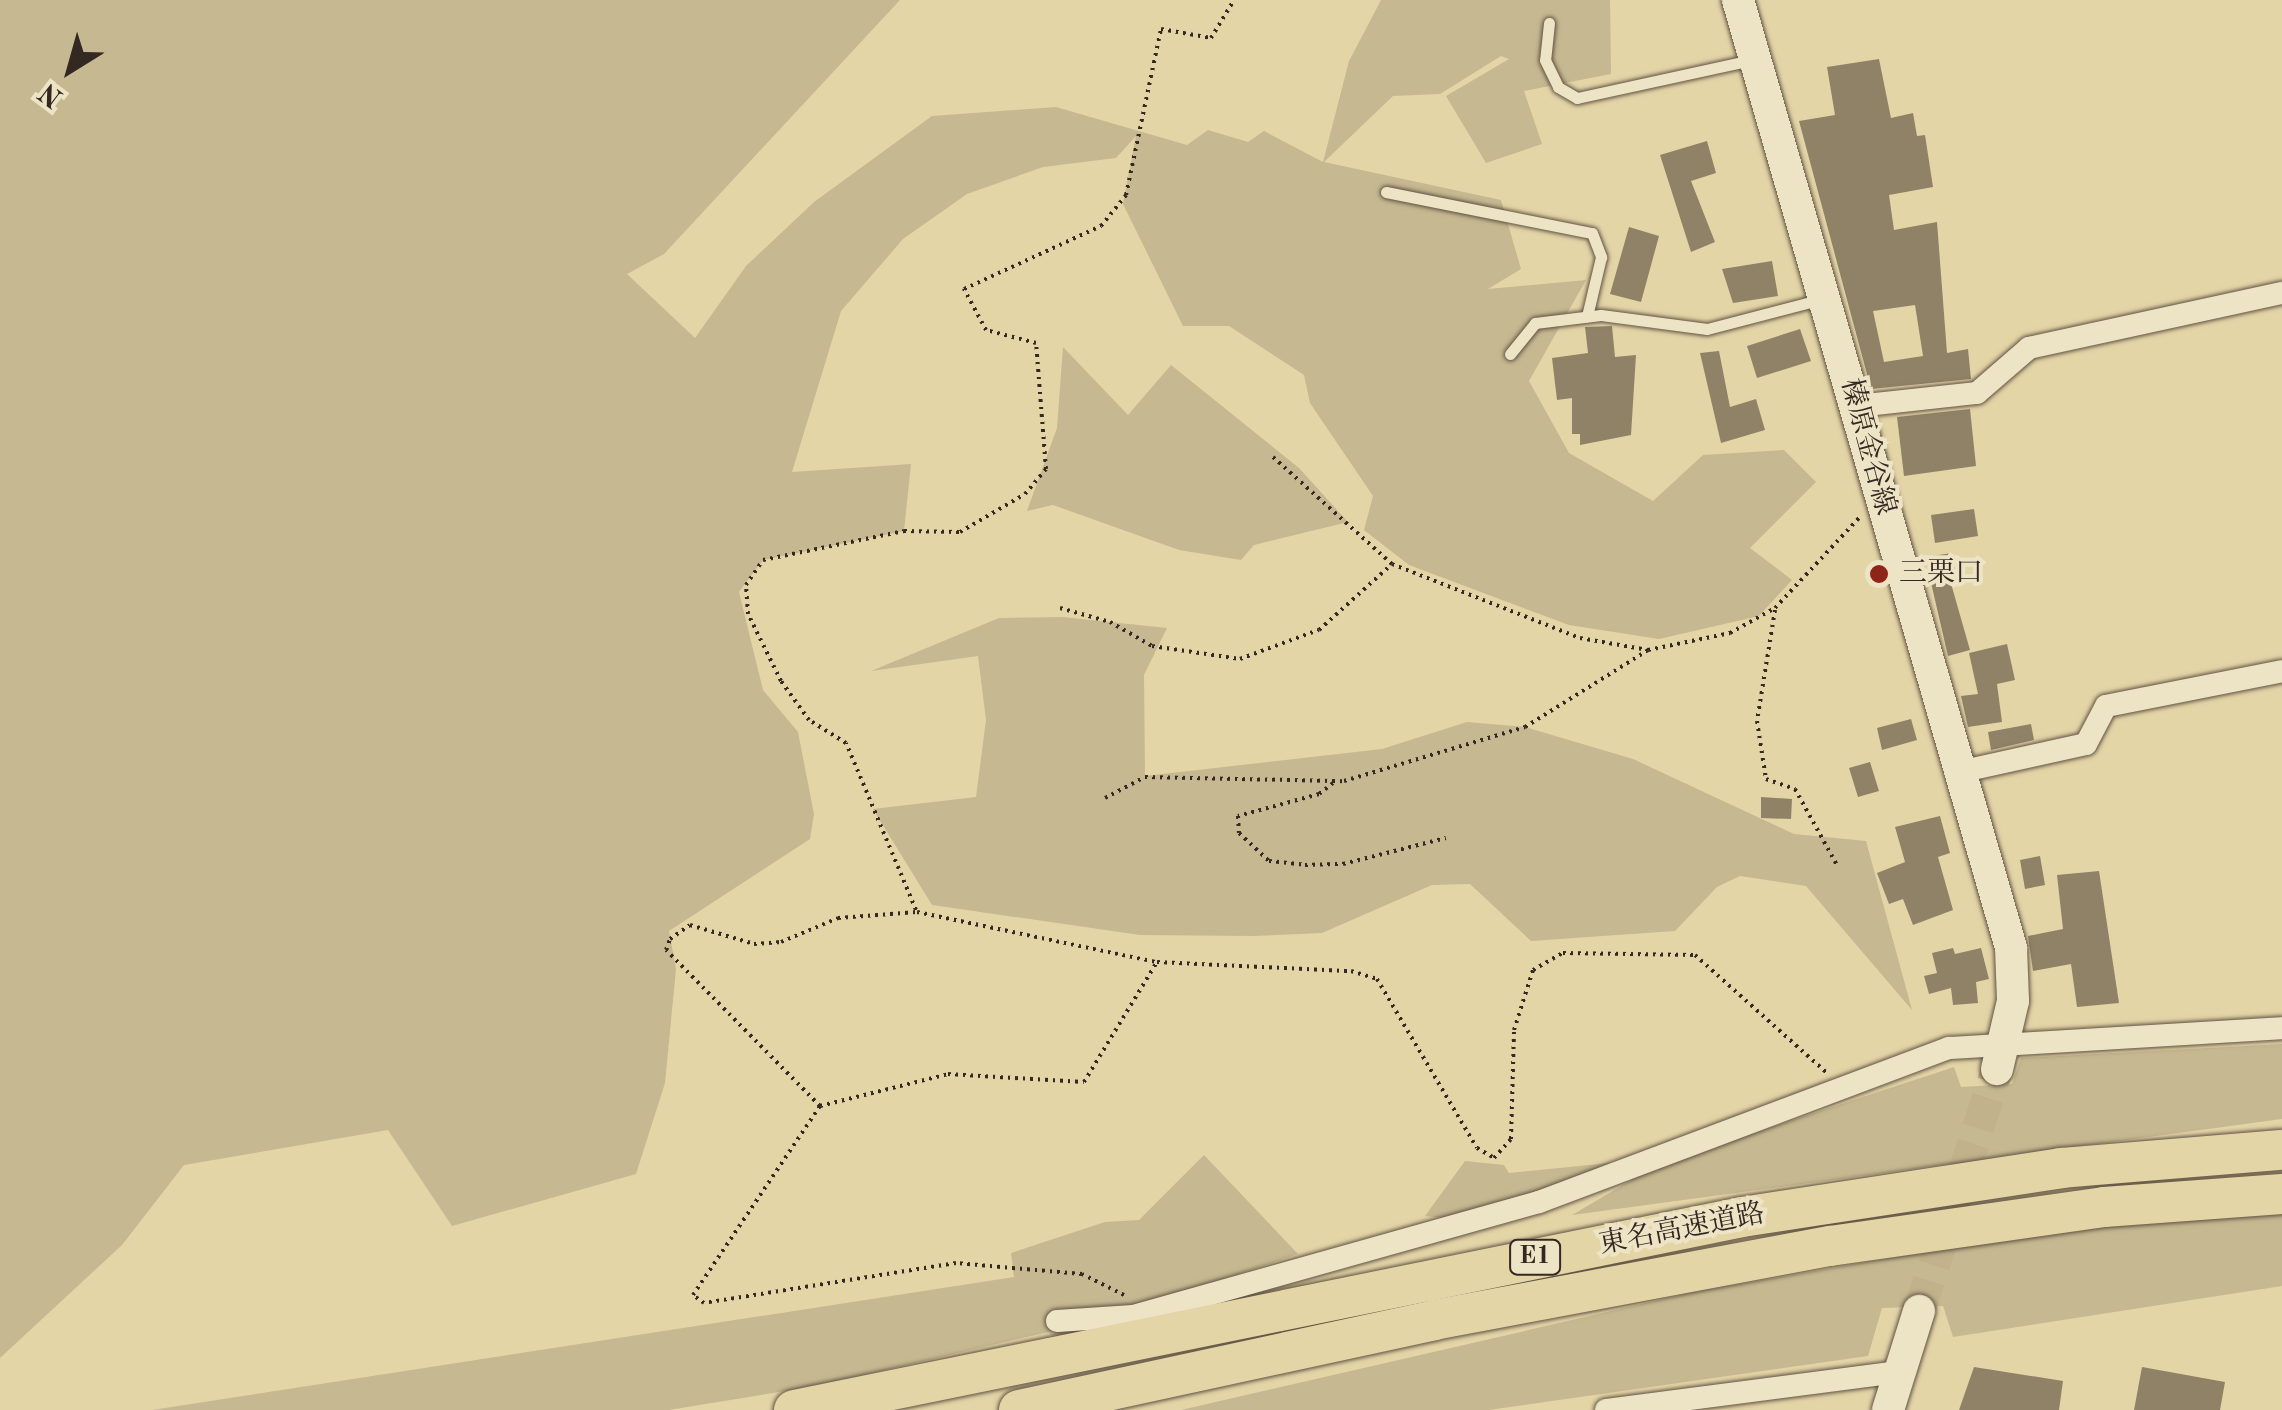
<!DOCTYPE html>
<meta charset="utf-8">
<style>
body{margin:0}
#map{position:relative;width:2282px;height:1410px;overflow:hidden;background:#e4d5a7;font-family:"Old Standard TT","Noto Serif JP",serif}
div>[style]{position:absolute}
.green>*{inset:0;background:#c6b890}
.building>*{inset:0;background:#908267}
.secondary-tunnel>*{height:32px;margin-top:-16px;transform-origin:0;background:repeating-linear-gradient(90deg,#c1b28c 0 32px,transparent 0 48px)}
.path>*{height:4px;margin-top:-2px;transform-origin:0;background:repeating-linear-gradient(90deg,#342822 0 2.5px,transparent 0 7.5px)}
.roads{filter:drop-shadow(0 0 2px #605343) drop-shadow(0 0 2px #605343)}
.service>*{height:11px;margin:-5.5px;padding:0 5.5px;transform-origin:5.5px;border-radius:5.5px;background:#ede4c6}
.minor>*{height:22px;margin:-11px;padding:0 11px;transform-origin:11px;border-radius:11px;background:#ede4c6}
.secondary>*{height:32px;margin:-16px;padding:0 16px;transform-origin:16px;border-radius:16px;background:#ede4c6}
.motorway>*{height:40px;margin:-20px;padding:0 20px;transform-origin:20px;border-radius:20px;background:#e4d5a7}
.dots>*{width:28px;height:28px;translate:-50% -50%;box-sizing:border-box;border:5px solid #ede4c6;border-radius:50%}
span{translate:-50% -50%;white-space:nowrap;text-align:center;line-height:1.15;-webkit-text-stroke:8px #ede4c6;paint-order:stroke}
.shield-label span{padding:2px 8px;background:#ede4c6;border:2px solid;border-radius:8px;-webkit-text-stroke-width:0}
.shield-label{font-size:25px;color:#342822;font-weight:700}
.street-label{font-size:28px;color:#342822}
.poi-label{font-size:28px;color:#342822}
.left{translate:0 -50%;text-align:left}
.north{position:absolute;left:20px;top:20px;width:100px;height:100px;-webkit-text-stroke:8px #ede4c6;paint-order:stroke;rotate:217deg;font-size:28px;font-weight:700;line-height:40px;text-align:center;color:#342822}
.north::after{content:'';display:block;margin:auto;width:35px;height:45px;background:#342822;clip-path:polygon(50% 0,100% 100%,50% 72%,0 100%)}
</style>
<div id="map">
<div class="green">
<div style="clip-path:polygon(0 0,900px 0,664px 254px,627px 274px,695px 338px,746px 266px,814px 202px,932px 116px,1056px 107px,1187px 145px,1208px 130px,1248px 142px,1264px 131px,1323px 162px,1349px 61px,1381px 0,1610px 0,1611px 74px,1524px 91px,1542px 144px,1486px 163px,1446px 96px,1509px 59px,1501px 56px,1440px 94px,1393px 96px,1324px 162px,1501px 200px,1521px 269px,1488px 289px,1586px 280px,1529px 381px,1569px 453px,1653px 501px,1703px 455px,1784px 450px,1816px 482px,1750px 548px,1792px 580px,1759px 616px,1659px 639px,1569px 625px,1409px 565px,1364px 530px,1373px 496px,1310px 403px,1304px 375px,1229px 326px,1183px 326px,1123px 204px,1136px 136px,1116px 158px,1043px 167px,967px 194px,903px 239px,841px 311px,792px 472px,911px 464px,904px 531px,763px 560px,739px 592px,763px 690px,798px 732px,814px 814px,810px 839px,669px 931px,676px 969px,665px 1083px,636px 1174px,452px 1226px,388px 1130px,184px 1165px,122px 1245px,0 1358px)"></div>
<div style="clip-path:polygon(1063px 347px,1128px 415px,1171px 365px,1299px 468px,1348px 522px,1254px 545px,1241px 560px,1179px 550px,1053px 505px,1027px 511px,1057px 428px)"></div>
<div style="clip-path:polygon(1062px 617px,1167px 628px,1144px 675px,1145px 776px,1382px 749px,1467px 722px,1525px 727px,1633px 759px,1794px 834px,1866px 841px,1912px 1010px,1806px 886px,1740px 876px,1717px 887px,1675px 931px,1531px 941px,1470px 884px,1432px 885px,1322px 933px,1255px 936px,1140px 935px,932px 905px,873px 809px,976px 797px,986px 720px,978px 656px,871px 671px,999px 618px)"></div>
<div style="clip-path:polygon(2282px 1044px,2282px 1119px,1572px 1215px,1657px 1165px,1954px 1067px,1961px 1087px,2012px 1084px,2021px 1058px)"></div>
<div style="clip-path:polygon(1204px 1155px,1298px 1254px,1109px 1318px,816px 1386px,669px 1410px,152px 1410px,1014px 1277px,1011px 1253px,1105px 1222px,1139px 1220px)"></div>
<div style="clip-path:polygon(1465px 1161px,1504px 1165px,1509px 1173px,1609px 1163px,1544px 1192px,1445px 1218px,1425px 1216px)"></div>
<div style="clip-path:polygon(2282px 1211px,2282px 1286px,1953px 1337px,1943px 1306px,1882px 1308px,1868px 1356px,1489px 1410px,1181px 1410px,1694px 1292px,2053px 1230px)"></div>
</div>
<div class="building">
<div style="clip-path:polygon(evenodd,1879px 59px,1891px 118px,1913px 113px,1917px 136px,1925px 135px,1933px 187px,1889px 195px,1894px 230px,1937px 222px,1947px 353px,1968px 349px,1971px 379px,1871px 389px,1799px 121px,1835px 115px,1827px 67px,1879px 59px,1915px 305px,1923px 356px,1884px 362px,1873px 311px,1915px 305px)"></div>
<div style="clip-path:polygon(1707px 141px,1716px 173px,1691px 181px,1715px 242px,1691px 252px,1660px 155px)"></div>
<div style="clip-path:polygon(1629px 227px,1659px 236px,1641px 302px,1610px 294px)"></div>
<div style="clip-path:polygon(1772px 261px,1778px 296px,1733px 303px,1722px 269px)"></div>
<div style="clip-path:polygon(1612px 326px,1615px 357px,1636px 355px,1631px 435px,1580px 445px,1580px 434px,1572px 434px,1572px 398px,1557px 400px,1552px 358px,1588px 353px,1585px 327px)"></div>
<div style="clip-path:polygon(1800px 329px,1811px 361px,1757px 378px,1747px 346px)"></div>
<div style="clip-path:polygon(1719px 351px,1730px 407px,1756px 399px,1765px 430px,1721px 443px,1700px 353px)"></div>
<div style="clip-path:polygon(1970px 409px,1976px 466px,1904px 476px,1897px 417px)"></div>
<div style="clip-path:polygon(1974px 509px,1978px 536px,1935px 543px,1931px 515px)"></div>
<div style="clip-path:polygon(1952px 553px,1957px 579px,1950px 580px,1970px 650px,1948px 656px,1925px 557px)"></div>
<div style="clip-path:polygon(2007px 644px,2015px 680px,1997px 684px,2002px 722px,1968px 727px,1961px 696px,1978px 694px,1969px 653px)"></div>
<div style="clip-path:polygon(1911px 719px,1917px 740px,1882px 750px,1877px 728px)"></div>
<div style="clip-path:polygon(2031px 724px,2034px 740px,1991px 750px,1988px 732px)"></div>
<div style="clip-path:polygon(1870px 762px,1879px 791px,1858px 797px,1849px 768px)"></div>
<div style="clip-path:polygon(1761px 797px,1792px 799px,1791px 819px,1761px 818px)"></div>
<div style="clip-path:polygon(1940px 816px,1950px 853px,1938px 857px,1953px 910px,1913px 925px,1903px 899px,1889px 904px,1877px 873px,1905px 862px,1895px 827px)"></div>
<div style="clip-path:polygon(2040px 856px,2045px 885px,2025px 889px,2020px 860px)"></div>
<div style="clip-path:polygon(2099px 871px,2119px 1003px,2077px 1007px,2071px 964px,2033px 971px,2028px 936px,2063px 929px,2057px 875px)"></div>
<div style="clip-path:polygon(1953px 948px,1955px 954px,1981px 948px,1989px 979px,1976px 982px,1978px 1003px,1953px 1005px,1951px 988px,1929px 994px,1924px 976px,1937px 973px,1932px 953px)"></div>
<div style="clip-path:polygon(1974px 1367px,2063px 1381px,2059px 1410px,1959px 1410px)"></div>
<div style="clip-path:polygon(2142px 1367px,2225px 1382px,2220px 1410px,2134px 1410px)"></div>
</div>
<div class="secondary-tunnel">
<div style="left:1919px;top:1311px;width:254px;rotate:-72.1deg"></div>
</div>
<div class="path">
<div style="left:1273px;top:457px;width:160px;rotate:42deg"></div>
<div style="left:1392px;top:564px;width:202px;rotate:21.5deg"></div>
<div style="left:1580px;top:638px;width:69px;rotate:10deg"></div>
<div style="left:1648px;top:650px;width:84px;rotate:-11.7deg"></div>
<div style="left:1730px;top:633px;width:51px;rotate:-29.1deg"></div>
<div style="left:1775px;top:608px;width:125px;rotate:-47deg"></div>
<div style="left:1060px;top:608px;width:52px;rotate:15.6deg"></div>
<div style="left:1110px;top:622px;width:48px;rotate:29.7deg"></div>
<div style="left:1152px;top:646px;width:89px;rotate:8.4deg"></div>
<div style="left:1240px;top:659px;width:84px;rotate:-20.2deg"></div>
<div style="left:1319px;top:630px;width:98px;rotate:-42.1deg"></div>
<div style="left:1775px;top:610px;width:112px;rotate:99.2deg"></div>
<div style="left:1757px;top:721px;width:59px;rotate:81.2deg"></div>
<div style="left:1766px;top:779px;width:31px;rotate:19deg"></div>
<div style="left:1795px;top:789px;width:87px;rotate:61.1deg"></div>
<div style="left:1333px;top:783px;width:18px;rotate:142deg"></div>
<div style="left:1319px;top:794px;width:84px;rotate:164.8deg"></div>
<div style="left:1238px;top:816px;width:17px;rotate:87deg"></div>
<div style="left:1239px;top:833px;width:41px;rotate:43deg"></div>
<div style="left:1269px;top:861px;width:36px;rotate:6deg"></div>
<div style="left:1305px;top:865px;width:38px;rotate:-2deg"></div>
<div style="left:1343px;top:864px;width:106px;rotate:-14.2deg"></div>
<div style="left:1105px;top:798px;width:45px;rotate:-27.7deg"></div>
<div style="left:1145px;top:777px;width:199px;rotate:1.2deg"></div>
<div style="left:1344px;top:781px;width:189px;rotate:-16.6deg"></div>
<div style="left:1525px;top:727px;width:145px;rotate:-32deg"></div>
<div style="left:916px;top:910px;width:181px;rotate:-112.7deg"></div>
<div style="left:846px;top:743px;width:44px;rotate:-148.1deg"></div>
<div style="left:809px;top:720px;width:48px;rotate:-125.7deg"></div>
<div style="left:781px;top:681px;width:75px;rotate:-116.2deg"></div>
<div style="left:748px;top:614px;width:29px;rotate:-94deg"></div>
<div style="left:746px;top:585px;width:30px;rotate:-56deg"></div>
<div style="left:763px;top:560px;width:144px;rotate:-11.6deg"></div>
<div style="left:904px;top:531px;width:56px;rotate:1deg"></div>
<div style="left:960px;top:532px;width:75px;rotate:-30.3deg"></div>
<div style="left:1025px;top:494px;width:33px;rotate:-50deg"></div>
<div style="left:1046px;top:469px;width:126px;rotate:-94.5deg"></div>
<div style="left:1036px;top:343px;width:52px;rotate:-165.4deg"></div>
<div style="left:986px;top:330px;width:47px;rotate:-118.2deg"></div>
<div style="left:964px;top:289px;width:151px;rotate:-24.7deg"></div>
<div style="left:1101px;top:226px;width:40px;rotate:-51deg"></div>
<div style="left:1126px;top:195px;width:170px;rotate:-78.1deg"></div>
<div style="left:1161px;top:29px;width:51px;rotate:10.2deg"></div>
<div style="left:1211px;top:38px;width:44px;rotate:-58.8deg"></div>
<div style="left:820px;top:1106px;width:132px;rotate:-14deg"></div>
<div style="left:948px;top:1074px;width:136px;rotate:3.4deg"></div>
<div style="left:1084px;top:1082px;width:140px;rotate:-58.7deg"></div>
<div style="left:1124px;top:1295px;width:47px;rotate:-153.4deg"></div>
<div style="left:1082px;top:1274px;width:126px;rotate:-175deg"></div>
<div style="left:956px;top:1263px;width:255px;rotate:171deg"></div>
<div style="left:704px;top:1303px;width:14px;rotate:-144deg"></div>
<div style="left:693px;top:1295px;width:228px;rotate:-56.1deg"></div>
<div style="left:820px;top:1106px;width:219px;rotate:-134.6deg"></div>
<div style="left:666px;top:950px;width:12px;rotate:-70deg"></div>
<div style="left:670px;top:939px;width:24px;rotate:-35deg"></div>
<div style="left:690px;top:925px;width:67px;rotate:16.5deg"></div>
<div style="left:754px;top:944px;width:27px;rotate:-4deg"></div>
<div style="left:781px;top:942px;width:62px;rotate:-22.8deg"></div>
<div style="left:838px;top:918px;width:79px;rotate:-4.3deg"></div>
<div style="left:917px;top:912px;width:245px;rotate:11.8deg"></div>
<div style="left:1157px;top:962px;width:194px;rotate:2.7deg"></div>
<div style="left:1351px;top:971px;width:27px;rotate:17deg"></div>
<div style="left:1377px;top:979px;width:196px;rotate:59.4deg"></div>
<div style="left:1477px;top:1148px;width:20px;rotate:30deg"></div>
<div style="left:1494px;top:1158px;width:25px;rotate:-48deg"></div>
<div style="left:1511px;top:1139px;width:109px;rotate:-88.4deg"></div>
<div style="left:1514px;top:1030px;width:63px;rotate:-72.4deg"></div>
<div style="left:1533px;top:970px;width:34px;rotate:-30deg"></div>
<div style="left:1563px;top:953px;width:132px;rotate:0.9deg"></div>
<div style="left:1695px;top:955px;width:176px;rotate:41.8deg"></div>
</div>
<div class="roads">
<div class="service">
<div style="left:1549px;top:23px;width:37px;rotate:96deg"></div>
<div style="left:1545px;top:60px;width:30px;rotate:64deg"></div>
<div style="left:1558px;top:87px;width:22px;rotate:30deg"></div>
<div style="left:1577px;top:98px;width:178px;rotate:-12.3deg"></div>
<div style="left:1386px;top:192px;width:210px;rotate:11.3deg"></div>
<div style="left:1592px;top:233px;width:26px;rotate:69deg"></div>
<div style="left:1601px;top:257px;width:61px;rotate:103.3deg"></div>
<div style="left:1510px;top:354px;width:40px;rotate:-51deg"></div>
<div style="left:1535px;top:323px;width:66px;rotate:-6.9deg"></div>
<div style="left:1601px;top:315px;width:107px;rotate:7.5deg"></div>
<div style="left:1707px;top:329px;width:119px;rotate:-14.6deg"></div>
</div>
<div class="minor">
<div style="left:1857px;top:406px;width:121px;rotate:-6.2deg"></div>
<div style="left:1977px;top:393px;width:69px;rotate:-40.9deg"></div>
<div style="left:2029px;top:348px;width:259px;rotate:-12.3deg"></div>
<div style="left:1959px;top:772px;width:130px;rotate:-12.4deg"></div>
<div style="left:2086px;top:744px;width:43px;rotate:-62.2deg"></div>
<div style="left:2106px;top:706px;width:179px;rotate:-11.2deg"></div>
<div style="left:1057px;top:1321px;width:76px;rotate:-3.8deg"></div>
<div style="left:1133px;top:1316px;width:422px;rotate:-15.7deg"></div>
<div style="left:1539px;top:1202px;width:438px;rotate:-20.6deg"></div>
<div style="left:1949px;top:1048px;width:334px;rotate:-3.4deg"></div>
<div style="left:1606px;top:1410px;width:296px;rotate:-7.4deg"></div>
</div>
<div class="secondary">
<div style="left:1738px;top:0;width:987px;rotate:73.93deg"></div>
<div style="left:2011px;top:948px;width:53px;rotate:87.8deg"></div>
<div style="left:2013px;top:1001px;width:70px;rotate:103.2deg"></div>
<div style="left:1888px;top:1410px;width:104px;rotate:-72.6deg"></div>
</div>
<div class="motorway">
<div style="left:794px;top:1410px;width:967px;rotate:-11.51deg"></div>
<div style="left:1742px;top:1217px;width:323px;rotate:-8.7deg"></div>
<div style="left:2061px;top:1168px;width:222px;rotate:-4.7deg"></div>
<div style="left:1019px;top:1410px;width:425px;rotate:-12.2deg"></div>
<div style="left:1434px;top:1320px;width:403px;rotate:-10.6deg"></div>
<div style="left:1830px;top:1246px;width:277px;rotate:-8.1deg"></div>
<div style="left:2104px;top:1207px;width:178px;rotate:-4.2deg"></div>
</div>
</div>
<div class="dots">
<div style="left:1879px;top:574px;background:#8f2418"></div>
</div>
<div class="shield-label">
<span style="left:1535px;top:1257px">E1</span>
</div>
<div class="street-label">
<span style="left:1867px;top:447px;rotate:75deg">榛原金谷線</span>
<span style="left:1682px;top:1230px;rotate:-11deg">東名高速道路</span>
</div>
<div class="poi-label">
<span class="left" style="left:1899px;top:574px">三栗口</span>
</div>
<div class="north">N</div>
</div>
